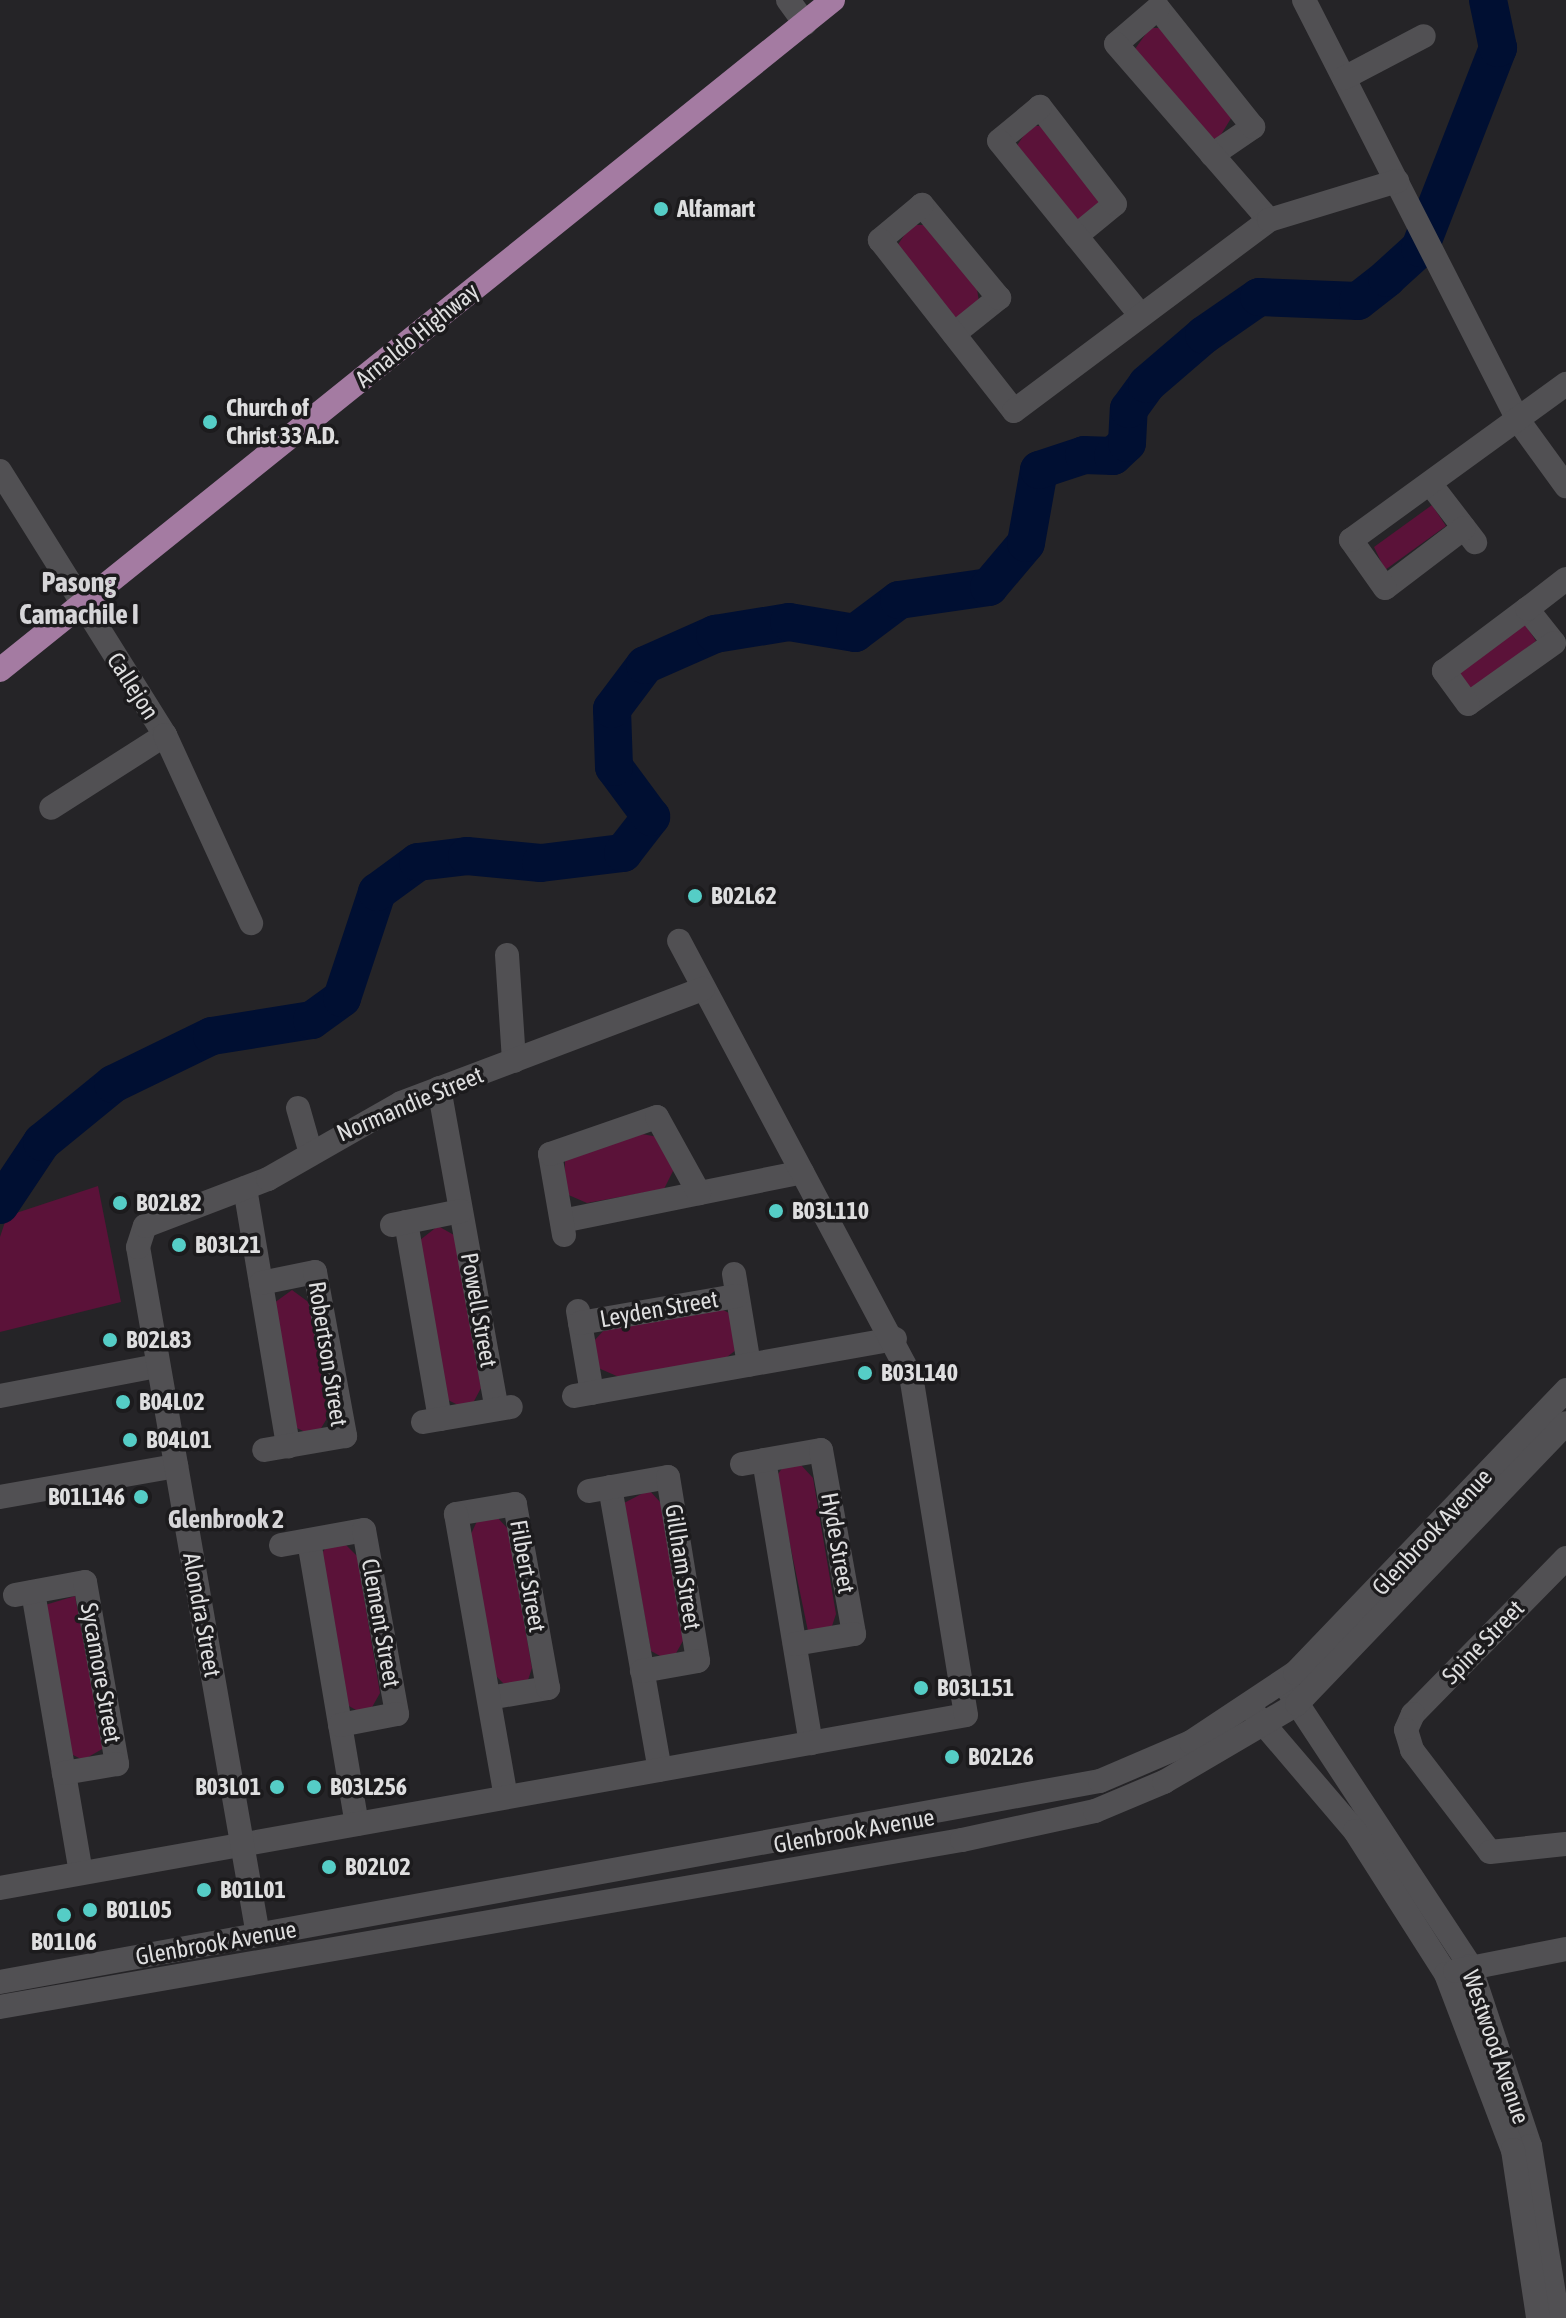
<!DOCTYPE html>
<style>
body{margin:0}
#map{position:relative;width:1566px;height:2318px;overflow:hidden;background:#252427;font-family:"Asap Condensed",sans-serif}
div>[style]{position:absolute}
.green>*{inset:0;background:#5b1239}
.river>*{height:38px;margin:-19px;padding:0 19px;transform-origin:19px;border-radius:19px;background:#000f32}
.minor>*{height:24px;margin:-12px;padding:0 12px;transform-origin:12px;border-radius:12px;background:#515053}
.major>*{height:24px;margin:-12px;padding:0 12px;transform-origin:12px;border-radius:12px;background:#a47ba2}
.dots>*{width:22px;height:22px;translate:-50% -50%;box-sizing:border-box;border:4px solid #1c1b1d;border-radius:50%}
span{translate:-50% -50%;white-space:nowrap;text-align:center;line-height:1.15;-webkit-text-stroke:7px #1c1b1d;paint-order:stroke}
.poi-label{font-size:24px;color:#dededf;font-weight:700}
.left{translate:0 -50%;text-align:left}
.right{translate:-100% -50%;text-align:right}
.street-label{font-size:24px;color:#dededf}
.neighbourhood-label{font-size:26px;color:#d6d5d8;font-weight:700}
.quarter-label{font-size:28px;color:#d6d5d8;font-weight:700}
</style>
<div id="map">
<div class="green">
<div style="clip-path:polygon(1150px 28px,1163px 28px,1233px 115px,1219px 138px,1212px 139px,1135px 49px)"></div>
<div style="clip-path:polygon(1030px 126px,1044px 126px,1101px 198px,1093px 217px,1073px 220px,1016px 147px)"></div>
<div style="clip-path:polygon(911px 225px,925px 225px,977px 289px,979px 302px,965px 317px,951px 317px,897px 246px)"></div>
<div style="clip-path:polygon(1432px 505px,1446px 526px,1385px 570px,1374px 547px)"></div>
<div style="clip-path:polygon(1525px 624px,1536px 641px,1473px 689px,1462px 684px,1460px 670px)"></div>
<div style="clip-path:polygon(642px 1134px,658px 1137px,675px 1167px,664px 1189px,587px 1203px,564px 1193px,565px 1160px)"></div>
<div style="clip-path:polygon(98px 1186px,121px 1302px,0 1332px,0 1237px,7px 1216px)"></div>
<div style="clip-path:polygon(438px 1226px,454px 1235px,481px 1388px,473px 1403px,460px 1406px,448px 1400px,420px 1240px)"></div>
<div style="clip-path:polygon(292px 1290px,311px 1304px,329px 1415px,320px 1430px,307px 1433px,295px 1427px,274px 1303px)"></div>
<div style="clip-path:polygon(721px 1309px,729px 1313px,736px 1350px,723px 1360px,619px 1377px,596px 1367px,593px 1342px,605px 1329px)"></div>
<div style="clip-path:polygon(801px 1465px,813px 1478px,836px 1614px,832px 1626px,808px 1631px,776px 1477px,783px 1467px)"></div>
<div style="clip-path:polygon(649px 1490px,661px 1503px,684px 1639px,675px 1655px,662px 1657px,651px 1651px,624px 1503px)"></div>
<div style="clip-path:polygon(496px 1516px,508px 1529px,532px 1668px,528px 1680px,504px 1684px,495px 1675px,470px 1536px,478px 1519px)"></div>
<div style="clip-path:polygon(345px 1544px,357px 1556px,380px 1693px,371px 1709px,358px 1711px,347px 1705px,320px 1556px,327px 1546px)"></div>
<div style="clip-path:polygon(75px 1596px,104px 1748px,83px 1760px,71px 1754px,45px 1605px)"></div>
</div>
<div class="river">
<div style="left:0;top:1205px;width:76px;rotate:-56.3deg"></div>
<div style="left:42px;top:1142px;width:92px;rotate:-39.2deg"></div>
<div style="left:113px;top:1084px;width:110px;rotate:-25.9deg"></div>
<div style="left:212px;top:1036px;width:101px;rotate:-9.1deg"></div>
<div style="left:312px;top:1020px;width:37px;rotate:-36deg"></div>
<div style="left:342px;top:998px;width:112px;rotate:-71.7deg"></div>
<div style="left:377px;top:892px;width:51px;rotate:-36.2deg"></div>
<div style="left:418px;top:862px;width:49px;rotate:-7deg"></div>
<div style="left:467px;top:856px;width:74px;rotate:5.4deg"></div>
<div style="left:541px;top:863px;width:83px;rotate:-7deg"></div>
<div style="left:623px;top:853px;width:46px;rotate:-52.1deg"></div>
<div style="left:651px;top:817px;width:62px;rotate:-126.5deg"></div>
<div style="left:614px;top:767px;width:58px;rotate:-92deg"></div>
<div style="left:612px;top:709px;width:55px;rotate:-53.1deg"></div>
<div style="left:645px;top:665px;width:77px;rotate:-23.9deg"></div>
<div style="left:715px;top:634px;width:75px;rotate:-9.2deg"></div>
<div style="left:789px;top:622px;width:67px;rotate:9.5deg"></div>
<div style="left:855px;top:633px;width:55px;rotate:-36.9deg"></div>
<div style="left:899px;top:600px;width:91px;rotate:-8.2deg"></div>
<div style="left:989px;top:587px;width:57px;rotate:-49.9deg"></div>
<div style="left:1026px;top:543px;width:74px;rotate:-79.9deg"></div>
<div style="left:1039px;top:470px;width:47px;rotate:-18.4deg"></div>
<div style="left:1084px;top:455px;width:29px;rotate:2deg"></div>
<div style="left:1113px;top:456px;width:19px;rotate:-43deg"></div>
<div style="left:1127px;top:443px;width:34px;rotate:-87deg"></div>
<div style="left:1129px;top:409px;width:31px;rotate:-54deg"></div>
<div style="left:1147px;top:384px;width:75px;rotate:-40.7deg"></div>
<div style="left:1204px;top:335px;width:67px;rotate:-34.6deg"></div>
<div style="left:1259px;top:297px;width:99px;rotate:2.3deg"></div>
<div style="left:1358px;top:301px;width:37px;rotate:-38deg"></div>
<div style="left:1387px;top:278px;width:45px;rotate:-42.3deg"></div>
<div style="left:1420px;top:248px;width:215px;rotate:-68.7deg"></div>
<div style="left:1498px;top:48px;width:49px;rotate:-101.8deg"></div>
</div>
<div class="minor">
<div style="left:788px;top:0;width:29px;rotate:54deg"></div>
<div style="left:1304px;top:0;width:471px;rotate:63deg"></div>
<div style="left:1518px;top:420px;width:82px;rotate:54deg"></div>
<div style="left:1344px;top:78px;width:90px;rotate:-27.7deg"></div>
<div style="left:1212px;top:155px;width:50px;rotate:-34.3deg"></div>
<div style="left:1253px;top:127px;width:152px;rotate:-128.6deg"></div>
<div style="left:1158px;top:8px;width:55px;rotate:139.4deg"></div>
<div style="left:1116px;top:44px;width:233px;rotate:49deg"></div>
<div style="left:1076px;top:236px;width:50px;rotate:-39.4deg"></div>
<div style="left:1115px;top:204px;width:123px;rotate:-127.7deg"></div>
<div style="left:1040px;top:107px;width:53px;rotate:140.3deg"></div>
<div style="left:999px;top:141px;width:225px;rotate:50.9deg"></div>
<div style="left:954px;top:334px;width:58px;rotate:-38.7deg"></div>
<div style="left:999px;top:298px;width:121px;rotate:-129.6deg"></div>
<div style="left:922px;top:205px;width:55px;rotate:140.2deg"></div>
<div style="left:880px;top:240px;width:217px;rotate:51.9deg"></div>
<div style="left:1014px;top:411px;width:319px;rotate:-36.8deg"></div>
<div style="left:1269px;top:220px;width:134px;rotate:-16.9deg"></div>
<div style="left:0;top:471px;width:311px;rotate:58deg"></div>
<div style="left:165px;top:735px;width:135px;rotate:147.4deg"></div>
<div style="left:1432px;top:486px;width:71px;rotate:52.5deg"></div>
<div style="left:1464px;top:528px;width:99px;rotate:142.8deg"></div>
<div style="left:1385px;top:588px;width:59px;rotate:-125.3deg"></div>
<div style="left:1351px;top:540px;width:266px;rotate:-36deg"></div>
<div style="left:1527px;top:609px;width:43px;rotate:51.5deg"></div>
<div style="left:1554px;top:643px;width:105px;rotate:144.7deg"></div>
<div style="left:1468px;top:704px;width:41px;rotate:-126deg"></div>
<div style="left:1444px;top:671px;width:104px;rotate:-36.8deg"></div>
<div style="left:1527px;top:609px;width:49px;rotate:-37.6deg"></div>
<div style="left:165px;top:735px;width:207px;rotate:65.4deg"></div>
<div style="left:507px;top:955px;width:106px;rotate:86.2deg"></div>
<div style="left:439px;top:1088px;width:326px;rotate:79.8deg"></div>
<div style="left:298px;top:1108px;width:44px;rotate:74.1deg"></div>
<div style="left:245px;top:1188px;width:262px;rotate:80.5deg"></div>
<div style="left:562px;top:1221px;width:245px;rotate:-11.5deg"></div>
<div style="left:406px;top:1222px;width:200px;rotate:80.2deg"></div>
<div style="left:392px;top:1225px;width:70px;rotate:-11.5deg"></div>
<div style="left:564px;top:1235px;width:82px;rotate:-99.8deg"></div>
<div style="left:550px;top:1154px;width:113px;rotate:-19.1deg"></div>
<div style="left:657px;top:1117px;width:87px;rotate:61.1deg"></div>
<div style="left:734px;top:1274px;width:92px;rotate:80.6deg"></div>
<div style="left:261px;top:1283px;width:55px;rotate:-11.5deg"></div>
<div style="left:315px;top:1272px;width:167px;rotate:79.6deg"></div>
<div style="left:345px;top:1436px;width:82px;rotate:170.2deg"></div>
<div style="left:578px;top:1311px;width:83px;rotate:80.3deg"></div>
<div style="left:580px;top:1323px;width:159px;rotate:-9.8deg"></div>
<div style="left:0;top:1396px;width:161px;rotate:-10.8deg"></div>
<div style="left:574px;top:1396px;width:326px;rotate:-10.1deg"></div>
<div style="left:423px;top:1422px;width:89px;rotate:-9.7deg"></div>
<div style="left:764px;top:1460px;width:287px;rotate:80.6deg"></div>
<div style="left:742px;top:1464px;width:80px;rotate:-10deg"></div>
<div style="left:821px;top:1450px;width:187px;rotate:79.8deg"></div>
<div style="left:854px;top:1634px;width:60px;rotate:170.4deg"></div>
<div style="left:610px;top:1487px;width:287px;rotate:80deg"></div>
<div style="left:589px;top:1491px;width:80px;rotate:-10deg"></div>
<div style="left:668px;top:1477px;width:186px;rotate:80.7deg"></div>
<div style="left:698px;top:1661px;width:57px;rotate:169.9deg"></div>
<div style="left:0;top:1497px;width:179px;rotate:-10deg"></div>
<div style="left:309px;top:1541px;width:287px;rotate:80.4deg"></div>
<div style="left:281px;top:1545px;width:84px;rotate:-10.2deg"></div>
<div style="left:364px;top:1530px;width:187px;rotate:79.8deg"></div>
<div style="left:397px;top:1714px;width:58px;rotate:169.1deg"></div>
<div style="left:1566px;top:1558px;width:219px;rotate:134.4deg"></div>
<div style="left:1413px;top:1714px;width:17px;rotate:114deg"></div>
<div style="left:1406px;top:1730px;width:21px;rotate:73deg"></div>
<div style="left:1412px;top:1750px;width:128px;rotate:52.6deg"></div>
<div style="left:1490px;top:1852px;width:76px;rotate:-6deg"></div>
<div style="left:33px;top:1592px;width:285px;rotate:80.3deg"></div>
<div style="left:15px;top:1595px;width:71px;rotate:-10.5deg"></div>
<div style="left:85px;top:1582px;width:185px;rotate:80deg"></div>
<div style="left:117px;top:1764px;width:54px;rotate:170.4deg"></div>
<div style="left:1289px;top:1691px;width:329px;rotate:56.6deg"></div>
<div style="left:1470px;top:1966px;width:190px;rotate:71.6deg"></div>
<div style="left:1530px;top:2146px;width:174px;rotate:80.8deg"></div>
<div style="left:489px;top:1698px;width:60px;rotate:-9.6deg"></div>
<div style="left:548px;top:1688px;width:187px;rotate:-100.2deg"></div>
<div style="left:515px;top:1504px;width:60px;rotate:170.4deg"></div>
<div style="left:456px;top:1514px;width:287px;rotate:80deg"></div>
<div style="left:1256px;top:1715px;width:153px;rotate:49.5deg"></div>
<div style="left:1355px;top:1831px;width:169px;rotate:57.5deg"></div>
<div style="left:1446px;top:1974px;width:188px;rotate:69.2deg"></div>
<div style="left:1513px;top:2150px;width:170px;rotate:81.5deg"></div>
<div style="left:0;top:1888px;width:981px;rotate:-10.15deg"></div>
<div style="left:966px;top:1715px;width:342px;rotate:-99.2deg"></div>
<div style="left:911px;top:1377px;width:494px;rotate:-118deg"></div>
<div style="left:258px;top:1935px;width:698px;rotate:-99.89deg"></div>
<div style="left:138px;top:1247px;width:22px;rotate:-72deg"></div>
<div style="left:145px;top:1226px;width:132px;rotate:-20.9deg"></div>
<div style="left:268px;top:1179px;width:153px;rotate:-29.7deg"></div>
<div style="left:401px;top:1103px;width:323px;rotate:-20.7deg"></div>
<div style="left:1455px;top:1971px;width:113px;rotate:-11.2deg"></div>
<div style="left:0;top:1982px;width:1118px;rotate:-10.36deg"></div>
<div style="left:1100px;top:1781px;width:99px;rotate:-23.2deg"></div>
<div style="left:1191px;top:1742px;width:125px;rotate:-33.6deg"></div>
<div style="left:1295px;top:1673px;width:392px;rotate:-46.2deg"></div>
<div style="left:0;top:2007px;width:976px;rotate:-9.85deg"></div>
<div style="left:962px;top:1840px;width:136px;rotate:-12.3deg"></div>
<div style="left:1095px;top:1811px;width:75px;rotate:-22.8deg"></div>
<div style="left:1164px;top:1782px;width:154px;rotate:-30.4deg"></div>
<div style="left:1297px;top:1704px;width:389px;rotate:-46.2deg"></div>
</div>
<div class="major">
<div style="left:0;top:670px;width:1069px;rotate:-38.81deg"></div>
</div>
<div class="dots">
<div style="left:661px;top:209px;background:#55cdc6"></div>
<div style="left:210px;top:422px;background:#55cdc6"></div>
<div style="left:695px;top:896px;background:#55cdc6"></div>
<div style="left:120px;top:1203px;background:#55cdc6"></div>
<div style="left:776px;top:1211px;background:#55cdc6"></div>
<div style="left:179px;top:1245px;background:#55cdc6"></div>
<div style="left:110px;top:1340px;background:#55cdc6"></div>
<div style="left:865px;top:1373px;background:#55cdc6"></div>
<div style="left:123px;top:1402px;background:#55cdc6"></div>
<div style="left:130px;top:1440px;background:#55cdc6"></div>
<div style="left:141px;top:1497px;background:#55cdc6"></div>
<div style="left:921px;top:1688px;background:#55cdc6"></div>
<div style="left:952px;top:1757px;background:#55cdc6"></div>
<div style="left:277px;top:1787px;background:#55cdc6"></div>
<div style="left:314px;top:1787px;background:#55cdc6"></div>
<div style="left:329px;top:1867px;background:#55cdc6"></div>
<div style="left:204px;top:1890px;background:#55cdc6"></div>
<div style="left:90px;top:1910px;background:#55cdc6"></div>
<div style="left:64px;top:1915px;background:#55cdc6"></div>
</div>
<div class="poi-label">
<span class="left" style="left:677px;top:209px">Alfamart</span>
<span class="left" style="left:226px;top:422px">Church of<br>Christ 33 A.D.</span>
<span class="left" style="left:711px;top:896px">B02L62</span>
<span class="left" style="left:136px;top:1203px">B02L82</span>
<span class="left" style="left:792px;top:1211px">B03L110</span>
<span class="left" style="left:195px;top:1245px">B03L21</span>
<span class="left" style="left:126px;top:1340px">B02L83</span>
<span class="left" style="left:881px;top:1373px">B03L140</span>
<span class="left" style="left:139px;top:1402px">B04L02</span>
<span class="left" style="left:146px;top:1440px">B04L01</span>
<span class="right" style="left:125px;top:1497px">B01L146</span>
<span class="left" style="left:937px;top:1688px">B03L151</span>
<span class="left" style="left:968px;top:1757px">B02L26</span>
<span class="right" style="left:261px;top:1787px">B03L01</span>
<span class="left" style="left:330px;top:1787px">B03L256</span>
<span class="left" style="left:345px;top:1867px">B02L02</span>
<span class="left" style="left:220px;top:1890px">B01L01</span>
<span class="left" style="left:106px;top:1910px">B01L05</span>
<span style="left:64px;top:1942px">B01L06</span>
</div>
<div class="street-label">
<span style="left:417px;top:335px;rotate:-39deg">Arnaldo Highway</span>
<span style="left:133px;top:686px;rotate:57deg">Callejon</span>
<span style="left:410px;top:1104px;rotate:-23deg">Normandie Street</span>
<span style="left:659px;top:1309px;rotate:-10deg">Leyden Street</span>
<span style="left:479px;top:1310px;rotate:80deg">Powell Street</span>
<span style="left:328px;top:1354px;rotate:81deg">Robertson Street</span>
<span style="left:1432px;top:1532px;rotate:-47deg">Glenbrook Avenue</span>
<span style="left:838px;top:1543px;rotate:80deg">Hyde Street</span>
<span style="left:683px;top:1567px;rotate:81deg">Gillham Street</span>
<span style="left:528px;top:1576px;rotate:80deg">Filbert Street</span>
<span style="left:202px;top:1615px;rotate:80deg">Alondra Street</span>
<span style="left:381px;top:1623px;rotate:80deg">Clement Street</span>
<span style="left:1483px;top:1642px;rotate:-46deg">Spine Street</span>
<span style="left:101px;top:1673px;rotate:80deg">Sycamore Street</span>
<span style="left:854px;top:1831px;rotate:-10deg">Glenbrook Avenue</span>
<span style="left:216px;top:1943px;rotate:-10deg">Glenbrook Avenue</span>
<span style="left:1496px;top:2047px;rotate:71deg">Westwood Avenue</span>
</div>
<div class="neighbourhood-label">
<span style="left:226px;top:1520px">Glenbrook 2</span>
</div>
<div class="quarter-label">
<span style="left:79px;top:598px">Pasong<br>Camachile I</span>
</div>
</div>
